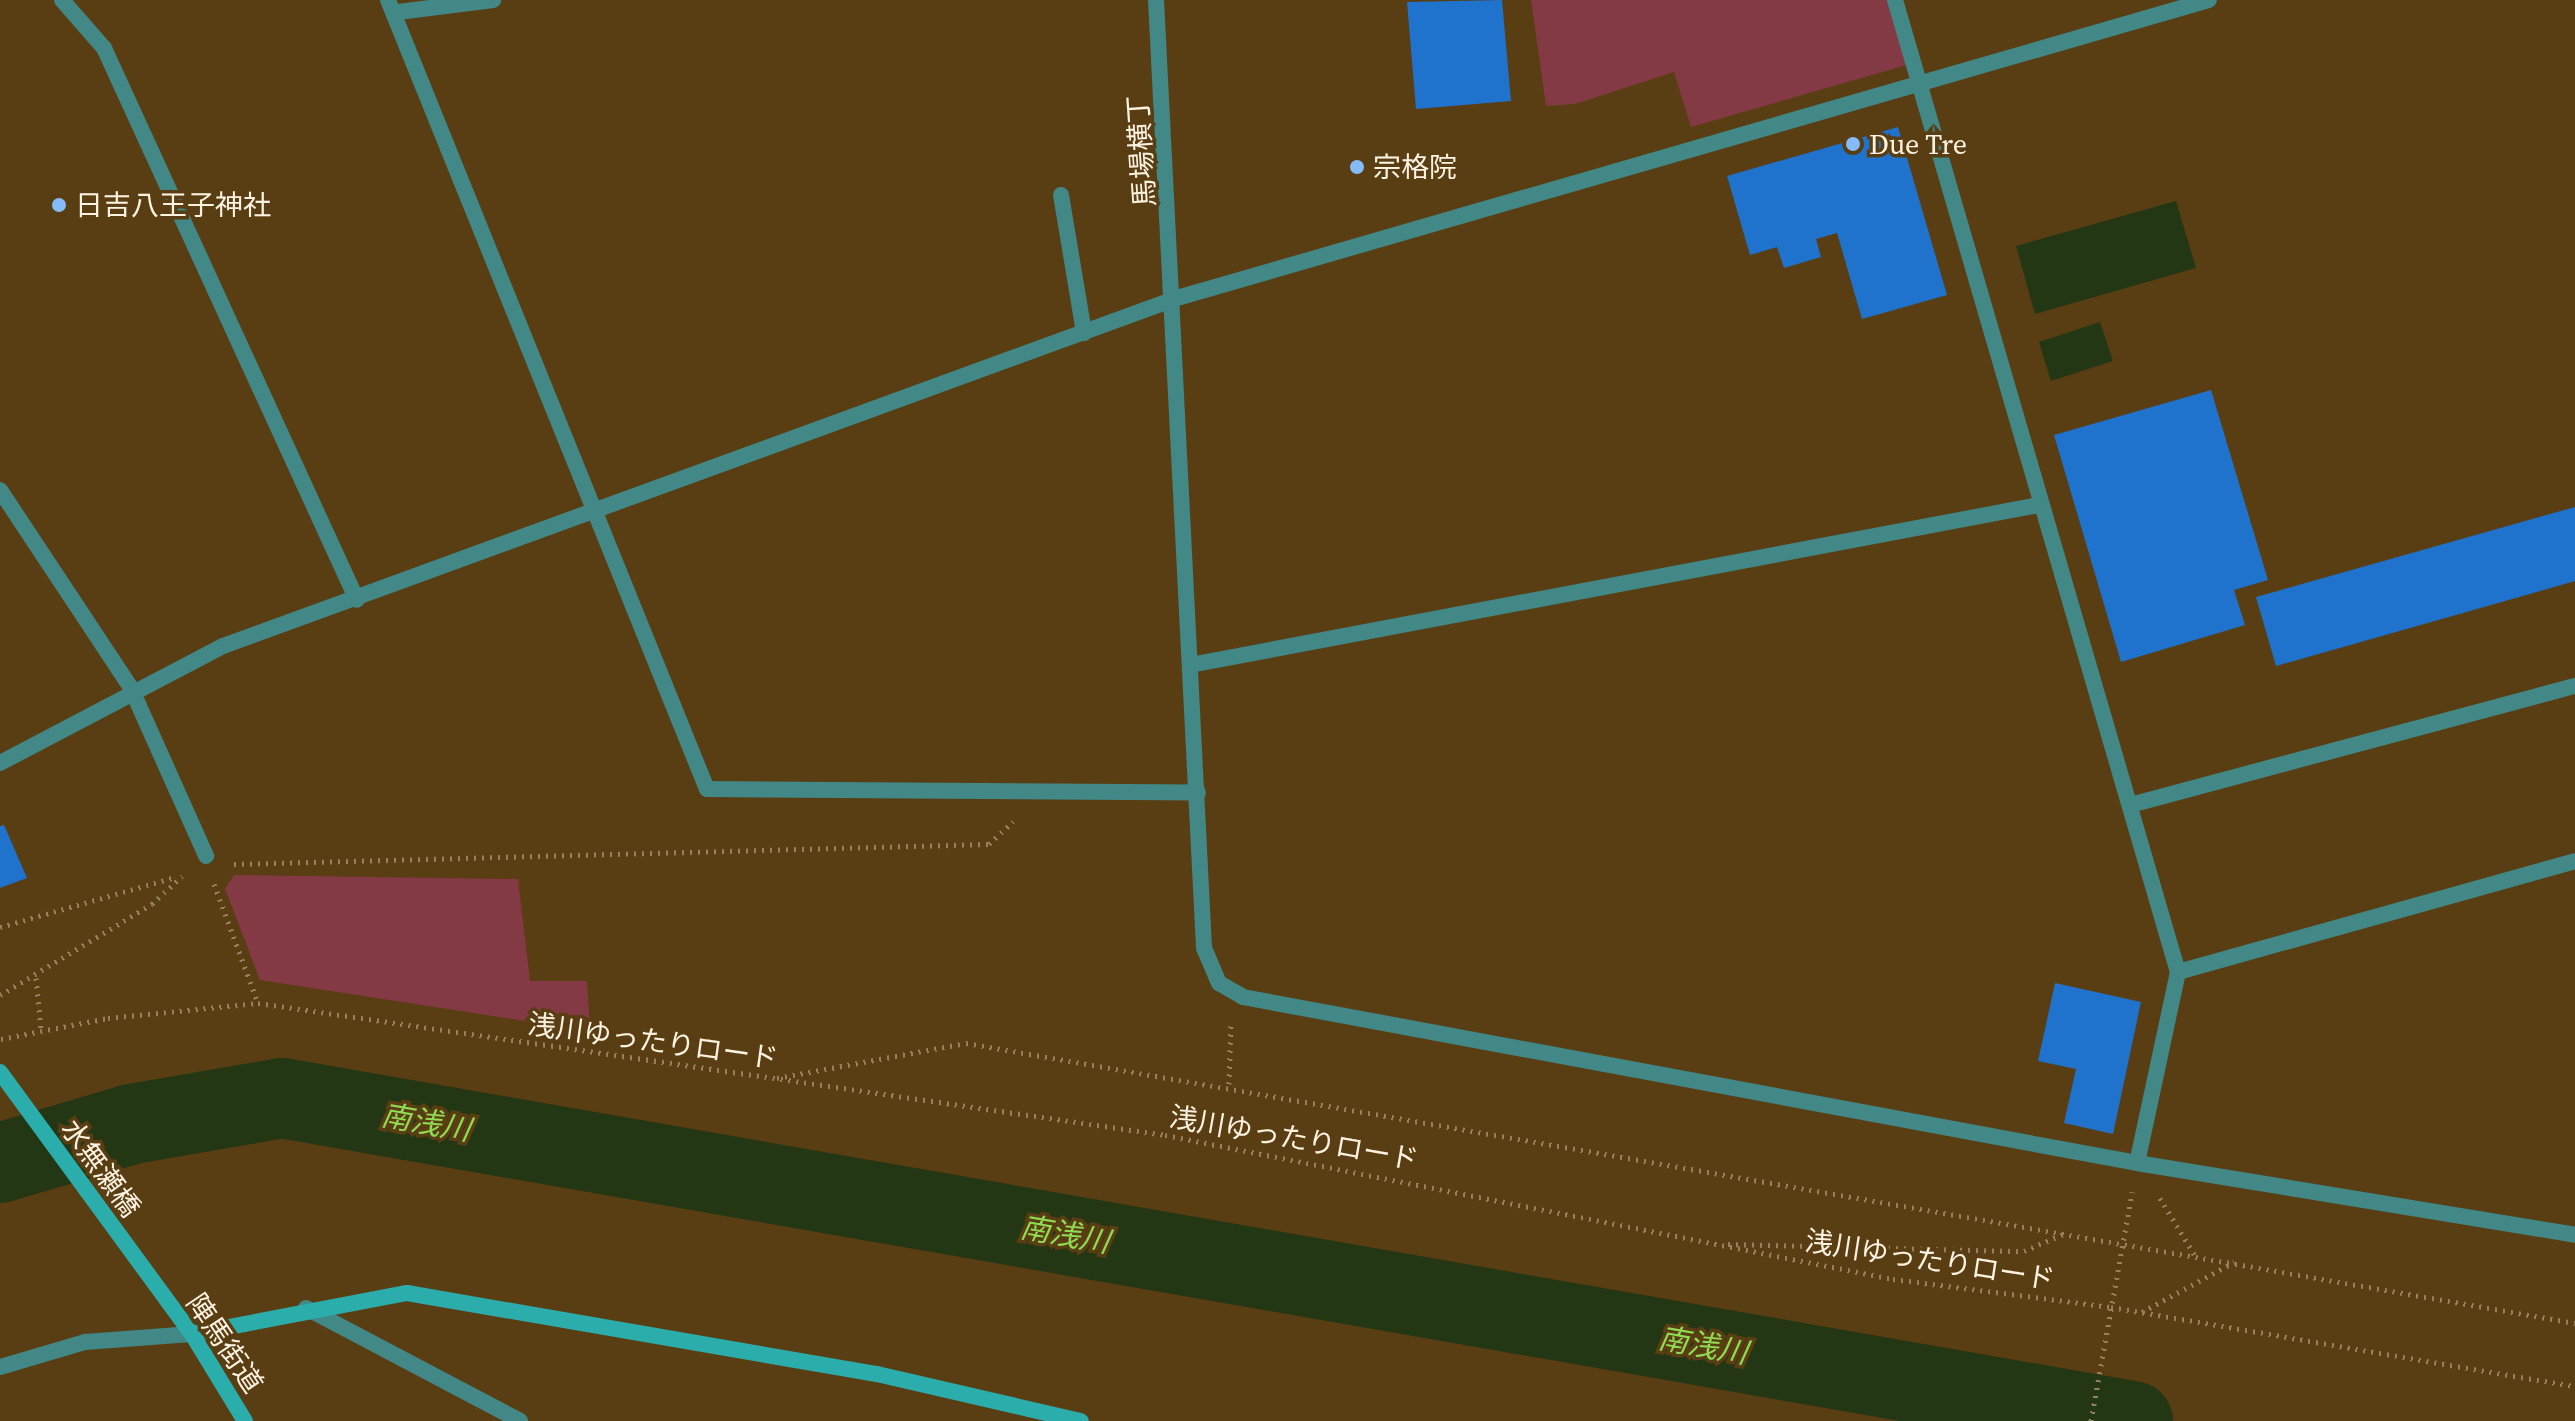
<!DOCTYPE html>
<meta charset="utf-8">
<style>
body{margin:0}
#map{position:relative;width:2575px;height:1421px;overflow:hidden;background:#593d13;font-family:"Source Serif 4","Noto Sans JP",serif}
div>[style]{position:absolute}
.green>*{inset:0;background:#843a44}
.water>*{inset:0;background:#233714}
.river>*{height:80px;margin:-40px;padding:0 40px;transform-origin:40px;border-radius:40px;background:#233714}
.building>*{inset:0;background:#2073cc}
.path>*{height:5px;margin-top:-2.5px;transform-origin:0;background:repeating-linear-gradient(90deg,#978060 0 2px,transparent 0 8px)}
.lane>*{height:16px;margin:-8px;padding:0 8px;transform-origin:8px;border-radius:8px;background:#418886}
.street>*{height:16px;margin:-8px;padding:0 8px;transform-origin:8px;border-radius:8px;background:#418886}
.secondary>*{height:16px;margin:-8px;padding:0 8px;transform-origin:8px;border-radius:8px;background:#2badac}
.dots>*{width:22px;height:22px;translate:-50% -50%;box-sizing:border-box;border:4px solid #593d13;border-radius:50%}
span{translate:-50% -50%;white-space:nowrap;text-align:center;line-height:1.15;-webkit-text-stroke:7px #593d13;paint-order:stroke}
.poi-label{font-size:28px;color:#fff2e1}
.left{translate:0 -50%;text-align:left}
.street-label{font-size:28px;color:#fff2e1}
.water-label{font-size:30px;color:#8fdc53;font-style:italic}
</style>
<div id="map">
<div class="green">
<div style="clip-path:polygon(1531px 0,1895px 0,1917px 62px,1691px 127px,1674px 72px,1575px 104px,1546px 106px)"></div>
<div style="clip-path:polygon(234px 875px,518px 879px,530px 981px,587px 981px,590px 1031px,260px 980px,225px 889px)"></div>
</div>
<div class="water">
<div style="clip-path:polygon(2176px 201px,2196px 268px,2035px 314px,2016px 246px)"></div>
<div style="clip-path:polygon(2100px 322px,2113px 361px,2051px 381px,2039px 342px)"></div>
</div>
<div class="river">
<div style="left:0;top:1163px;width:138px;rotate:-16.5deg"></div>
<div style="left:132px;top:1124px;width:152px;rotate:-9.8deg"></div>
<div style="left:282px;top:1098px;width:1879px;rotate:9.9deg"></div>
</div>
<div class="building">
<div style="clip-path:polygon(1502px 0,1511px 101px,1416px 109px,1407px 2px)"></div>
<div style="clip-path:polygon(1898px 127px,1947px 295px,1862px 319px,1837px 233px,1816px 239px,1821px 257px,1784px 268px,1777px 247px,1750px 255px,1727px 176px)"></div>
<div style="clip-path:polygon(2211px 390px,2268px 580px,2234px 590px,2245px 625px,2121px 662px,2054px 435px)"></div>
<div style="clip-path:polygon(2575px 507px,2575px 581px,2276px 666px,2256px 597px)"></div>
<div style="clip-path:polygon(4px 825px,27px 878px,0 888px,0 826px)"></div>
<div style="clip-path:polygon(2055px 983px,2141px 1002px,2113px 1134px,2064px 1123px,2076px 1069px,2038px 1061px)"></div>
</div>
<div class="path">
<div style="left:234px;top:864px;width:755px;rotate:-1.52deg"></div>
<div style="left:989px;top:844px;width:33px;rotate:-43deg"></div>
<div style="left:214px;top:884px;width:127px;rotate:69.7deg"></div>
<div style="left:0;top:927px;width:183px;rotate:-15.9deg"></div>
<div style="left:36px;top:978px;width:51px;rotate:84.4deg"></div>
<div style="left:0;top:995px;width:177px;rotate:-30.9deg"></div>
<div style="left:152px;top:904px;width:41px;rotate:-43deg"></div>
<div style="left:1px;top:1039px;width:109px;rotate:-11.1deg"></div>
<div style="left:108px;top:1018px;width:151px;rotate:-5.7deg"></div>
<div style="left:258px;top:1003px;width:917px;rotate:8.28deg"></div>
<div style="left:1165px;top:1135px;width:742px;rotate:11.19deg"></div>
<div style="left:1893px;top:1279px;width:220px;rotate:7.3deg"></div>
<div style="left:2111px;top:1307px;width:471px;rotate:9.7deg"></div>
<div style="left:777px;top:1078px;width:192px;rotate:-10.5deg"></div>
<div style="left:966px;top:1043px;width:1633px;rotate:9.87deg"></div>
<div style="left:1229px;top:1084px;width:61px;rotate:-88.1deg"></div>
<div style="left:2160px;top:1198px;width:66px;rotate:58.7deg"></div>
<div style="left:1728px;top:1244px;width:296px;rotate:1.4deg"></div>
<div style="left:2024px;top:1251px;width:46px;rotate:-23.2deg"></div>
<div style="left:2142px;top:1312px;width:105px;rotate:-28.5deg"></div>
<div style="left:2091px;top:1421px;width:233px;rotate:-79.8deg"></div>
</div>
<div class="lane">
<div style="left:62px;top:0;width:64px;rotate:48.8deg"></div>
<div style="left:104px;top:48px;width:607px;rotate:65.38deg"></div>
<div style="left:2134px;top:804px;width:457px;rotate:-15deg"></div>
<div style="left:306px;top:1308px;width:242px;rotate:27.8deg"></div>
</div>
<div class="street">
<div style="left:388px;top:0;width:851px;rotate:67.99deg"></div>
<div style="left:707px;top:789px;width:491px;rotate:0.4deg"></div>
<div style="left:1156px;top:0;width:949px;rotate:87.1deg"></div>
<div style="left:1204px;top:948px;width:38px;rotate:67deg"></div>
<div style="left:1219px;top:983px;width:28px;rotate:30deg"></div>
<div style="left:1243px;top:997px;width:909px;rotate:10.52deg"></div>
<div style="left:2137px;top:1163px;width:444px;rotate:9.3deg"></div>
<div style="left:1895px;top:0;width:1012px;rotate:73.77deg"></div>
<div style="left:2178px;top:972px;width:195px;rotate:102.1deg"></div>
<div style="left:398px;top:12px;width:96px;rotate:-7.2deg"></div>
<div style="left:1061px;top:195px;width:140px;rotate:80.5deg"></div>
<div style="left:0;top:490px;width:237px;rotate:56.5deg"></div>
<div style="left:131px;top:688px;width:184px;rotate:65.9deg"></div>
<div style="left:1190px;top:665px;width:864px;rotate:-10.67deg"></div>
<div style="left:0;top:763px;width:252px;rotate:-27.7deg"></div>
<div style="left:223px;top:646px;width:1015px;rotate:-20.04deg"></div>
<div style="left:1177px;top:298px;width:1074px;rotate:-16.11deg"></div>
<div style="left:2178px;top:972px;width:412px;rotate:-15.6deg"></div>
<div style="left:0;top:1367px;width:89px;rotate:-16.4deg"></div>
<div style="left:85px;top:1342px;width:107px;rotate:-4.3deg"></div>
</div>
<div class="secondary">
<div style="left:0;top:1072px;width:325px;rotate:53.8deg"></div>
<div style="left:192px;top:1334px;width:102px;rotate:58.7deg"></div>
<div style="left:192px;top:1334px;width:219px;rotate:-10.8deg"></div>
<div style="left:407px;top:1293px;width:477px;rotate:9.8deg"></div>
<div style="left:877px;top:1374px;width:209px;rotate:13deg"></div>
</div>
<div class="dots">
<div style="left:1853px;top:144px;background:#86bbfb"></div>
<div style="left:1357px;top:167px;background:#86bbfb"></div>
<div style="left:59px;top:205px;background:#86bbfb"></div>
</div>
<div class="poi-label">
<span class="left" style="left:1869px;top:144px">Due Tre</span>
<span class="left" style="left:1373px;top:167px">宗格院</span>
<span class="left" style="left:75px;top:205px">日吉八王子神社</span>
</div>
<div class="street-label">
<span style="left:1141px;top:151px;rotate:-94deg">馬場横丁</span>
<span style="left:653px;top:1041px;rotate:8deg">浅川ゆったりロード</span>
<span style="left:1294px;top:1138px;rotate:10deg">浅川ゆったりロード</span>
<span style="left:101px;top:1168px;rotate:54deg">水無瀬橋</span>
<span style="left:1930px;top:1260px;rotate:9deg">浅川ゆったりロード</span>
<span style="left:225px;top:1343px;rotate:56deg">陣馬街道</span>
</div>
<div class="water-label">
<span style="left:426px;top:1123px;rotate:10deg">南浅川</span>
<span style="left:1065px;top:1235px;rotate:10deg">南浅川</span>
<span style="left:1703px;top:1346px;rotate:10deg">南浅川</span>
</div>
</div>
